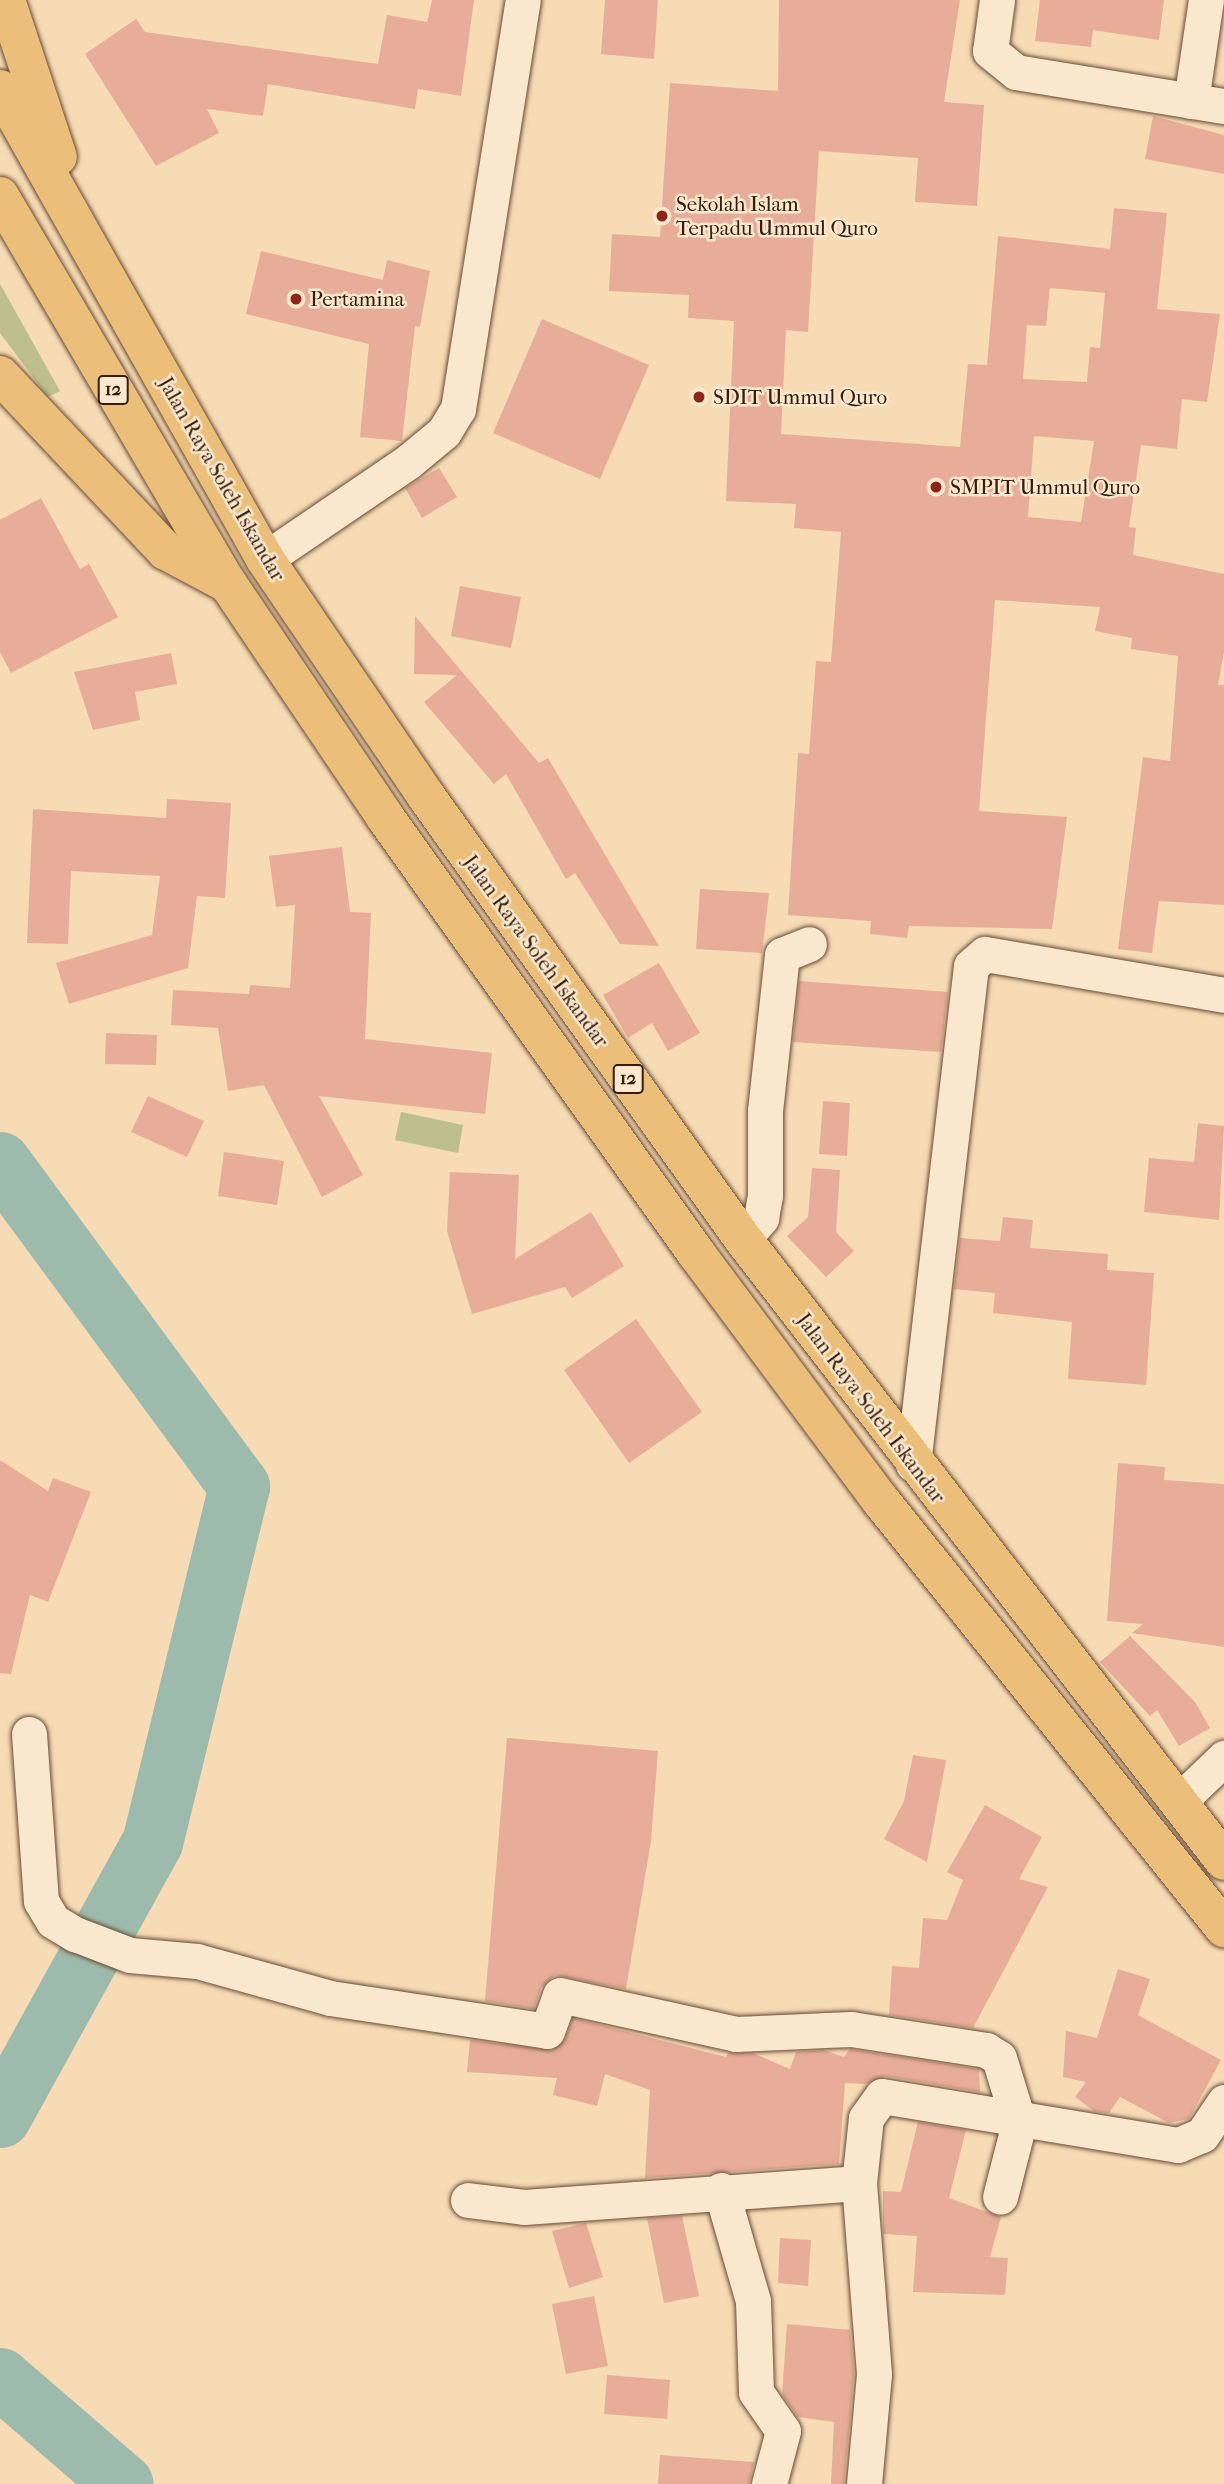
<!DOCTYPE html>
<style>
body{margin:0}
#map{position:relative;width:1224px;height:2484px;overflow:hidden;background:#f6dbb4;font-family:"IM FELL French Canon",serif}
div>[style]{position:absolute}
.green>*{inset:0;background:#bdc08c}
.river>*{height:61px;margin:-30.5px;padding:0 30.5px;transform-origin:30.5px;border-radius:30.5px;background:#9dbbac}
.building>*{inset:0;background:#e8ad98}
.roads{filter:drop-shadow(0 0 2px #674b37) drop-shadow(0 0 2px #674b37)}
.street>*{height:35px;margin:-17.5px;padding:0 17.5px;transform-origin:17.5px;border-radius:17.5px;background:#f9e8ce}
.highway>*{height:38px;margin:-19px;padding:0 19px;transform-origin:19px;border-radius:19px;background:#ebbe7a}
.dots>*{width:19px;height:19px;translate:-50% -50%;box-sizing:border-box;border:4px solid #f9e8ce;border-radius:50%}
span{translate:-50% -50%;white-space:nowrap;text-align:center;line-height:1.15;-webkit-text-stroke:5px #f9e8ce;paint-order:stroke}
.shield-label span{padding:2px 5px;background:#f9e8ce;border:2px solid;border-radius:5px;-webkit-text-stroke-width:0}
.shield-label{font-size:19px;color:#371b0d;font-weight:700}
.poi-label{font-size:21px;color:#371b0d}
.left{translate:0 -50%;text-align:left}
.street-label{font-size:21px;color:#371b0d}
</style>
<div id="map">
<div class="green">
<div style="clip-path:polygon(0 284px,60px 391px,48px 397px,0 333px)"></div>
<div style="clip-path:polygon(401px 1112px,463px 1125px,458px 1153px,395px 1140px)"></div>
</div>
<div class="river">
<div style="left:0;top:1162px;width:403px;rotate:53.6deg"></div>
<div style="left:239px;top:1486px;width:366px;rotate:103.7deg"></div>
<div style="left:152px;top:1842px;width:314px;rotate:118.9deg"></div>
<div style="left:0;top:2378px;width:162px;rotate:40.8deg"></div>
</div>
<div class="building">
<div style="clip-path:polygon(432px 0,474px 0,461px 96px,418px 89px,415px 109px,268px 84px,263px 116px,207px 109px,219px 133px,156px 166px,85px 54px,136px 19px,145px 32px,378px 64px,387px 15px,427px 22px)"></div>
<div style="clip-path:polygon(605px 0,658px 0,654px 59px,601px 54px)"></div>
<div style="clip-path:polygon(evenodd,779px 0,960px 0,944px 102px,984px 105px,977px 206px,915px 202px,918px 158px,819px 151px,808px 332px,786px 330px,781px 434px,960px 447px,968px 364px,987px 365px,998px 236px,1110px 249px,1114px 208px,1167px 213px,1157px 309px,1220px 314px,1207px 402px,1182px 399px,1177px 449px,1141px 445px,1129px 527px,1136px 528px,1133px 555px,1224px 574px,1224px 652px,1218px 685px,1224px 685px,1224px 905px,1159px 901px,1152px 953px,1118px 949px,1143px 757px,1170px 761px,1178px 656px,1131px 649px,1132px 638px,1095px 631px,1100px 607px,995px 600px,979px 811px,1067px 817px,1052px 929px,909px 926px,907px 938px,870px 934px,871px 921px,788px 915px,798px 753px,809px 754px,816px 661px,831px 662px,841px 532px,794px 528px,796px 504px,726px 501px,734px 321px,688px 318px,689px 295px,609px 291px,612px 234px,660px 237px,670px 83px,778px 91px,779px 0,1050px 288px,1105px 293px,1100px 348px,1090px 347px,1087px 382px,1023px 379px,1027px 325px,1046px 326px,1050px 288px,779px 0,1034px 436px,1094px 441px,1081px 522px,1028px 517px,1034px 436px)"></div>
<div style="clip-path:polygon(1040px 0,1164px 0,1159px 40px,1093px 30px,1091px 47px,1035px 41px)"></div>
<div style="clip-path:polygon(1153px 116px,1224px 135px,1224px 174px,1145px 159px)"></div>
<div style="clip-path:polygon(261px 251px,383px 280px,387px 260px,430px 271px,420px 327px,415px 326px,402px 441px,360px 437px,369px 344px,246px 314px)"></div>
<div style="clip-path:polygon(542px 319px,649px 365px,600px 479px,493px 433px)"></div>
<div style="clip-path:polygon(439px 468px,457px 497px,422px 518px,405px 488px)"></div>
<div style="clip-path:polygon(41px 498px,80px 569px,89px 564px,118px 617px,11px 673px,0 652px,0 520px)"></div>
<div style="clip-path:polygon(460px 586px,521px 597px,511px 648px,451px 636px)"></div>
<div style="clip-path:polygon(415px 616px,539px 763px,548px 758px,659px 946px,620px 944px,575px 873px,566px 879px,506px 774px,494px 784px,424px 702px,457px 675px,414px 674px)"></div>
<div style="clip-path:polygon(171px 653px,177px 684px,135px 692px,140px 720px,93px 730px,74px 672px)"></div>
<div style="clip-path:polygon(167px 799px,231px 803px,225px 898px,197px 896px,188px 968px,69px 1004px,56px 963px,152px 935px,160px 876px,71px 871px,68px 944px,27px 943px,33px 809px,166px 818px)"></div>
<div style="clip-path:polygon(342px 847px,350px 912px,371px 913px,365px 1039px,492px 1053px,485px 1114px,319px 1096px,363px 1175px,322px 1197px,264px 1085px,228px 1091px,218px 1028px,171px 1025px,173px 990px,249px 994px,250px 985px,290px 988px,295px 905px,276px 907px,269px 856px)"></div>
<div style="clip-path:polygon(700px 889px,769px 893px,762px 953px,696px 949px)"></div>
<div style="clip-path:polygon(659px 963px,700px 1033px,668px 1051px,652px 1023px,628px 1038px,603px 995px)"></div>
<div style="clip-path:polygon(799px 981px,948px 992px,941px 1052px,793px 1042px)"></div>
<div style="clip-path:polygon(106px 1033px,157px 1035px,156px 1065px,105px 1064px)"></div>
<div style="clip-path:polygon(148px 1096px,204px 1121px,187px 1157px,131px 1132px)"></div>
<div style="clip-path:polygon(823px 1101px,850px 1103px,847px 1156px,819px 1154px)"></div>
<div style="clip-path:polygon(1198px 1123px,1224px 1126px,1219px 1220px,1144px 1212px,1149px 1158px,1194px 1162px)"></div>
<div style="clip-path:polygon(224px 1152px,284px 1161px,277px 1205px,218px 1196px)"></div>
<div style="clip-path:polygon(812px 1168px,840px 1170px,836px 1232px,854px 1251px,826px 1277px,787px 1236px,808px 1217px)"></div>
<div style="clip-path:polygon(450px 1172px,519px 1175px,515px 1259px,591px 1212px,624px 1266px,572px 1298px,565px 1287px,472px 1314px,447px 1231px)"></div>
<div style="clip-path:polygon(1003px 1217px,1033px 1220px,1030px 1248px,1108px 1254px,1107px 1270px,1154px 1273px,1146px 1385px,1068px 1379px,1072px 1322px,993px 1313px,995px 1293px,954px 1289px,960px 1238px,1000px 1241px)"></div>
<div style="clip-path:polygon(636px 1319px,702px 1412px,629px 1463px,564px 1370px)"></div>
<div style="clip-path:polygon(0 1460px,48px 1491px,53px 1478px,91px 1492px,48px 1602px,30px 1595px,11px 1674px,0 1673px)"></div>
<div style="clip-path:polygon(1118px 1463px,1165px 1467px,1164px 1480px,1224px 1484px,1224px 1647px,1132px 1633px,1143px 1624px,1107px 1621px)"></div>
<div style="clip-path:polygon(1130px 1636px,1195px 1702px,1210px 1728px,1179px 1746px,1157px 1710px,1150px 1716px,1100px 1662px)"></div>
<div style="clip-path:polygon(507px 1738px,658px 1751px,651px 1841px,626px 1989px,555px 1975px,541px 1988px,534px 2009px,485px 2001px)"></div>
<div style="clip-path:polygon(913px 1755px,946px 1760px,927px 1862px,884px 1839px,904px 1801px)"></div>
<div style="clip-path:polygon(985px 1805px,1042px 1837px,1019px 1879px,1048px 1887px,973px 2028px,889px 2015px,892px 1966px,919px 1968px,923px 1918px,947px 1920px,963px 1880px,947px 1872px)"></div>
<div style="clip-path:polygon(1118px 1969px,1150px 1979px,1138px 2015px,1221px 2060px,1189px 2119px,1169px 2123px,1120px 2097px,1109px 2113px,1094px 2111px,1075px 2097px,1086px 2082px,1063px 2077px,1066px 2031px,1097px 2038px)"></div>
<div style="clip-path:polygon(573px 2018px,726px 2057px,728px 2053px,753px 2053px,790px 2069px,796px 2052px,824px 2050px,844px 2057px,850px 2049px,979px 2069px,980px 2092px,885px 2076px,865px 2084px,845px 2083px,839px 2164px,645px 2178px,650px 2090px,605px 2074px,597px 2106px,553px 2095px,557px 2078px,467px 2072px,470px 2040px,553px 2050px,566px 2038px)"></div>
<div style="clip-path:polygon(918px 2122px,966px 2130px,949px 2198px,1001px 2217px,990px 2257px,1008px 2258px,1005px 2295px,913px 2292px,917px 2236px,883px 2234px,883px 2191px,901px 2192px)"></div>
<div style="clip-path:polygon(682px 2216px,699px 2296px,664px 2303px,647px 2218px)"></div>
<div style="clip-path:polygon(586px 2223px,603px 2277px,569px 2288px,552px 2231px)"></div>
<div style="clip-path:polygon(780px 2238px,811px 2240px,808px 2286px,778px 2283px)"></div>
<div style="clip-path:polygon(594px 2296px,608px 2366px,566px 2374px,552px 2304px)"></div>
<div style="clip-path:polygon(787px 2324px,850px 2330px,854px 2374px,844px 2484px,831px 2484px,834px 2422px,798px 2417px,782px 2394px)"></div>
<div style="clip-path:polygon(607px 2375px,670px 2380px,667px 2419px,604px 2414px)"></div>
<div style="clip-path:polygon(660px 2455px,700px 2458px,754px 2462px,749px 2484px,658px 2484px)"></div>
</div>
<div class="roads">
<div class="street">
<div style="left:997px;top:0;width:51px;rotate:97.8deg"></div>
<div style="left:990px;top:51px;width:33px;rotate:39deg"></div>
<div style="left:1016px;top:72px;width:211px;rotate:9.3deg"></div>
<div style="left:1191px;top:101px;width:102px;rotate:-81.6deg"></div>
<div style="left:265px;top:559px;width:174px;rotate:-34.2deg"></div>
<div style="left:409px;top:461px;width:45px;rotate:-39.6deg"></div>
<div style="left:444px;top:432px;width:27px;rotate:-59deg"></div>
<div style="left:458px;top:409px;width:414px;rotate:-81deg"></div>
<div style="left:743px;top:1239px;width:28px;rotate:-49deg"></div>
<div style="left:761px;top:1218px;width:23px;rotate:-80deg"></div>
<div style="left:765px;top:1195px;width:84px;rotate:-90deg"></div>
<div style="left:765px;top:1111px;width:157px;rotate:-83.8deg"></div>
<div style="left:782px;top:955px;width:29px;rotate:-22deg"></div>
<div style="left:913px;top:1464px;width:501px;rotate:-83.36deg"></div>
<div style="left:971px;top:966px;width:18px;rotate:-41deg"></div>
<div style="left:985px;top:954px;width:242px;rotate:9.7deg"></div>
<div style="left:29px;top:1734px;width:167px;rotate:85.9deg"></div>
<div style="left:41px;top:1901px;width:23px;rotate:59deg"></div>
<div style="left:53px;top:1921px;width:26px;rotate:31deg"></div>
<div style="left:75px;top:1934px;width:59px;rotate:20.9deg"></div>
<div style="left:130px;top:1955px;width:67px;rotate:5.1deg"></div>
<div style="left:197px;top:1961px;width:138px;rotate:15.5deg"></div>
<div style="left:330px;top:1998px;width:219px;rotate:8.6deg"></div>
<div style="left:547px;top:2031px;width:38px;rotate:-70deg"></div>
<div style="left:560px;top:1995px;width:180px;rotate:12.5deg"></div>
<div style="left:736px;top:2034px;width:115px;rotate:-2.5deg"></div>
<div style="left:851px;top:2029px;width:137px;rotate:8.8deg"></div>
<div style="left:986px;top:2050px;width:15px;rotate:32deg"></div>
<div style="left:999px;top:2058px;width:68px;rotate:72.9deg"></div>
<div style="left:1019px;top:2123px;width:76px;rotate:104.4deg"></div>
<div style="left:1178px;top:1802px;width:64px;rotate:-43.7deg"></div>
<div style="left:859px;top:2183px;width:192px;rotate:85.5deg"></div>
<div style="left:874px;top:2374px;width:110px;rotate:95.2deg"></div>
<div style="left:721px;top:2190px;width:116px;rotate:73.9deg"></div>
<div style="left:753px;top:2301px;width:91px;rotate:88.1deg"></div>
<div style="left:756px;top:2392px;width:47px;rotate:55.3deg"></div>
<div style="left:783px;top:2431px;width:55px;rotate:104.8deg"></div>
<div style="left:468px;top:2200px;width:56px;rotate:7.1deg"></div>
<div style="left:524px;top:2207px;width:336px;rotate:-4.1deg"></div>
<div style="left:859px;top:2183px;width:65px;rotate:-83.9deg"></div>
<div style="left:866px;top:2118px;width:27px;rotate:-54deg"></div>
<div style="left:882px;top:2096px;width:300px;rotate:9.4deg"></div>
<div style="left:1178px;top:2145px;width:26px;rotate:-23deg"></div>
<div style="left:1202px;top:2135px;width:40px;rotate:-56deg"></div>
</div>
<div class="highway">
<div style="left:6px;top:0;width:165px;rotate:71.7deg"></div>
<div style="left:0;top:89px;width:540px;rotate:60.58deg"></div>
<div style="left:265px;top:559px;width:287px;rotate:55.8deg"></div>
<div style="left:426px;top:796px;width:545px;rotate:54.41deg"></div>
<div style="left:743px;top:1239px;width:786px;rotate:52.28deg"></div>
<div style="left:0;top:196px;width:450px;rotate:59.6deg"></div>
<div style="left:228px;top:584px;width:281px;rotate:56deg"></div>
<div style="left:385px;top:817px;width:536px;rotate:54.5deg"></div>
<div style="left:696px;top:1253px;width:309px;rotate:53.3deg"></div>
<div style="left:881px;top:1501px;width:548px;rotate:51.23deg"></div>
<div style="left:0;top:375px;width:242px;rotate:46.7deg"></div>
<div style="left:166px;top:551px;width:70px;rotate:28deg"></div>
</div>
</div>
<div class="dots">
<div style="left:662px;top:216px;background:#8f2418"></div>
<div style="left:296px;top:299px;background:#8f2418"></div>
<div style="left:699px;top:397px;background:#8f2418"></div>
<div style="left:936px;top:487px;background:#8f2418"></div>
</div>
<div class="shield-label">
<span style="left:113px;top:390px">12</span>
<span style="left:628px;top:1079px">12</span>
</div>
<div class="poi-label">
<span class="left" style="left:676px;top:216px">Sekolah Islam<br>Terpadu Ummul Quro</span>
<span class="left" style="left:310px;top:299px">Pertamina</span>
<span class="left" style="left:713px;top:397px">SDIT Ummul Quro</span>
<span class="left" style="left:950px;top:487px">SMPIT Ummul Quro</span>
</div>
<div class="street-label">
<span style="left:222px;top:479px;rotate:60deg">Jalan Raya Soleh Iskandar</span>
<span style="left:536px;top:951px;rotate:54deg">Jalan Raya Soleh Iskandar</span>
<span style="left:871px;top:1408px;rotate:53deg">Jalan Raya Soleh Iskandar</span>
</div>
</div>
